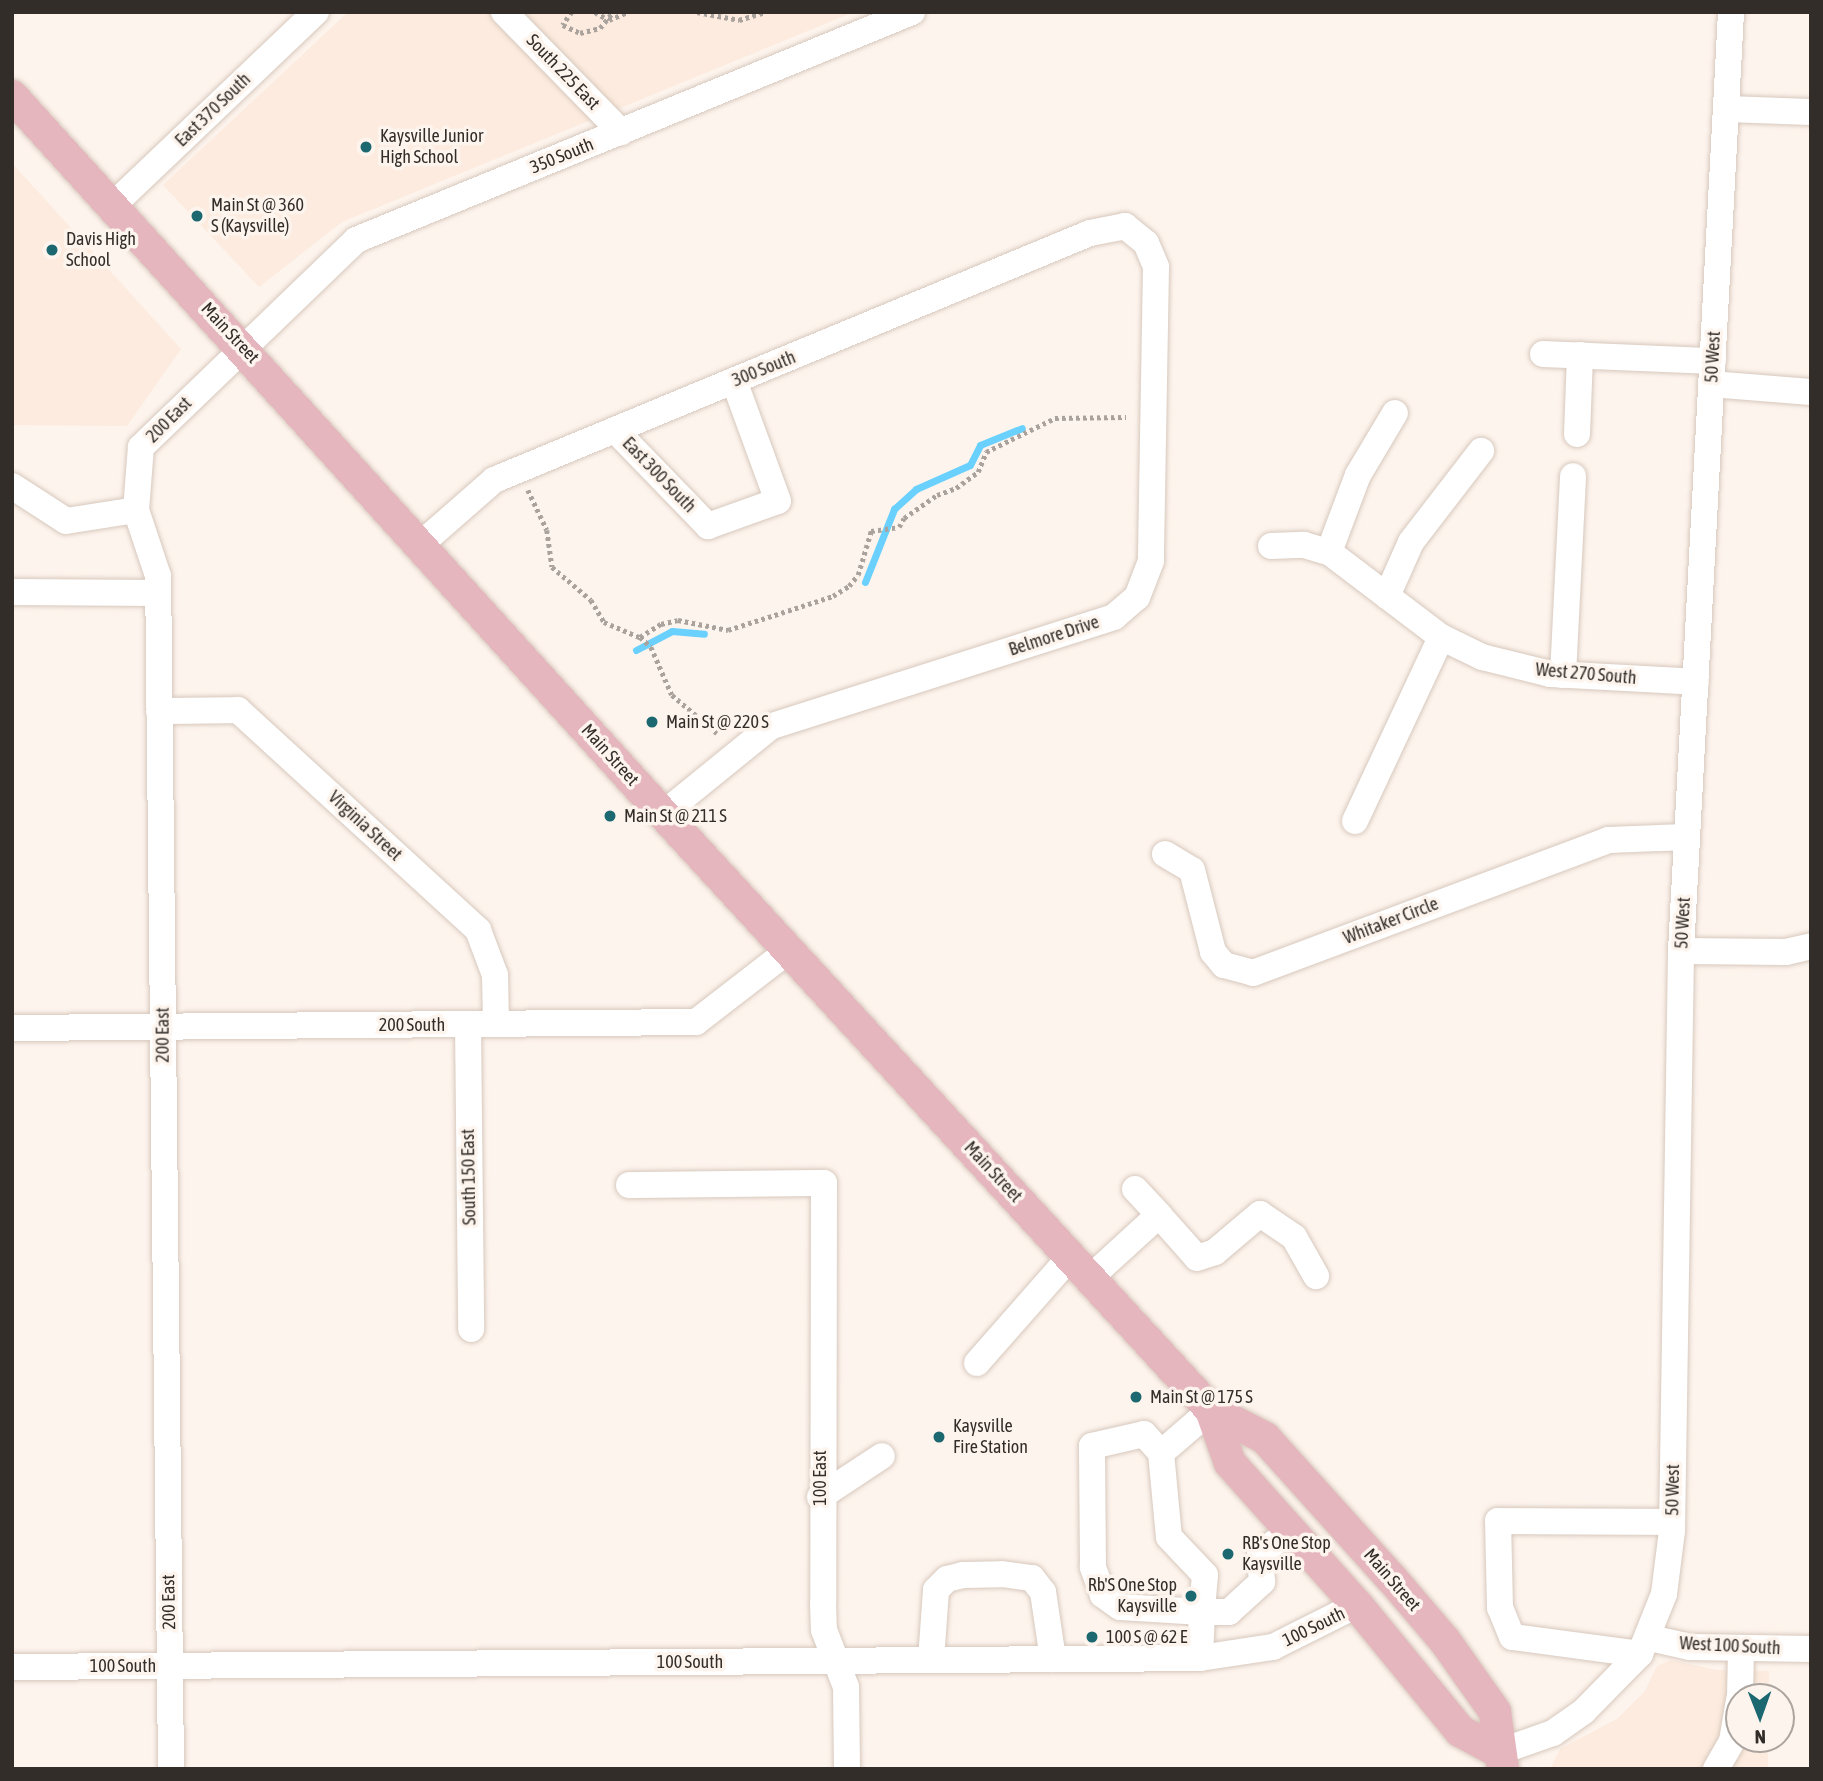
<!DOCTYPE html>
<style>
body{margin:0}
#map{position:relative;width:1823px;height:1781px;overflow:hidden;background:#fdf4ed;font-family:"Asap Condensed",sans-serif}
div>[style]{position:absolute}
.built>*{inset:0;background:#fcebde}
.stream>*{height:7px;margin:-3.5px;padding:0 3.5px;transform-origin:3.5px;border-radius:3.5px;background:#6ad0fd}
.path>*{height:4.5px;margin-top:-2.25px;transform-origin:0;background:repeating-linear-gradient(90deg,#aaa29d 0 3.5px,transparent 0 7px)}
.roads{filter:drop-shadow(0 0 2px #d7c8bd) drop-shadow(0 0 2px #d7c8bd)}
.minor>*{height:26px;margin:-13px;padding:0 13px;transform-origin:13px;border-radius:13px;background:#fff}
.major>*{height:32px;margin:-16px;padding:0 16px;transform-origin:16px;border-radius:16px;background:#e5b6bd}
.dots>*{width:19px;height:19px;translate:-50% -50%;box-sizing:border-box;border:4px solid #fdf4ed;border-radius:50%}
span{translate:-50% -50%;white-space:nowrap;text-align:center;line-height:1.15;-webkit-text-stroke:7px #fdf4ed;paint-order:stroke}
.street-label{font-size:18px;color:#332d29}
.poi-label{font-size:18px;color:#332d29}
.left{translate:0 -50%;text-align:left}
.right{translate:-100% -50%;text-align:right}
.frame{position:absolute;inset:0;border:14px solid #332d29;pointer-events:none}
.north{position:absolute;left:1725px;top:1683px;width:70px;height:70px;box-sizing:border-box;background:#fdf4ed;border:2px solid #aca49f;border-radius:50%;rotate:179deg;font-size:19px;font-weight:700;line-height:28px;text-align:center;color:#332d29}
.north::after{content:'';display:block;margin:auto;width:24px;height:32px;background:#1c6870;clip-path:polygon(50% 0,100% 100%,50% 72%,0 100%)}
</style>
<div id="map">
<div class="built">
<div style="clip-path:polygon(348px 12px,854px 12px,342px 222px,259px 287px,163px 185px)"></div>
<div style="clip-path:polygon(12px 163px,181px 349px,127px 426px,12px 425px)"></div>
<div style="clip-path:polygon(1671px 1660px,1716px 1670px,1769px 1671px,1769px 1697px,1739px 1697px,1739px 1739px,1768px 1739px,1768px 1769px,1550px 1769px,1560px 1749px,1617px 1719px,1645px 1691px,1657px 1666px)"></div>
</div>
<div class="stream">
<div style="left:865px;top:582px;width:79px;rotate:-68.3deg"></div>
<div style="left:894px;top:509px;width:30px;rotate:-42deg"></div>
<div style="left:916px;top:489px;width:59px;rotate:-24deg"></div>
<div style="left:970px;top:465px;width:22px;rotate:-63deg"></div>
<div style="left:980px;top:445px;width:45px;rotate:-22deg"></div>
<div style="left:636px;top:650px;width:41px;rotate:-27.8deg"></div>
<div style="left:672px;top:631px;width:32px;rotate:5deg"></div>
</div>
<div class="path">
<div style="left:572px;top:12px;width:16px;rotate:125deg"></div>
<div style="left:563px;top:25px;width:19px;rotate:25deg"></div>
<div style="left:580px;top:33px;width:21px;rotate:-14deg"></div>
<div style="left:600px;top:28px;width:21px;rotate:-51deg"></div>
<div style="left:595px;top:12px;width:16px;rotate:30deg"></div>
<div style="left:609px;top:20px;width:21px;rotate:-23deg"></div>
<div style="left:697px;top:12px;width:43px;rotate:10.8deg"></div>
<div style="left:739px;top:20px;width:27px;rotate:-17deg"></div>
<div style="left:528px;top:490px;width:44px;rotate:64.6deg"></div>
<div style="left:547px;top:530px;width:37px;rotate:82deg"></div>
<div style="left:552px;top:567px;width:51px;rotate:40.2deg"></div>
<div style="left:591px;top:600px;width:26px;rotate:59deg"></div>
<div style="left:604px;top:622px;width:39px;rotate:23deg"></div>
<div style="left:640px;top:637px;width:25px;rotate:-32deg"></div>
<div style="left:661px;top:624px;width:17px;rotate:-13deg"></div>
<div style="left:678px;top:620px;width:51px;rotate:11.3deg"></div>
<div style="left:728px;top:630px;width:110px;rotate:-17.9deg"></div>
<div style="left:833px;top:596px;width:19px;rotate:-32deg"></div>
<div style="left:849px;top:586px;width:14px;rotate:-51deg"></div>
<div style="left:858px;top:575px;width:46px;rotate:-73.5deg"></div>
<div style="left:871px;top:531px;width:28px;rotate:-8deg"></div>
<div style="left:899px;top:527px;width:10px;rotate:-61deg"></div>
<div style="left:904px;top:518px;width:40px;rotate:-34.9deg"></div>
<div style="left:937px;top:495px;width:20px;rotate:-20deg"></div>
<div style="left:956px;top:488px;width:27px;rotate:-36deg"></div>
<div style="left:978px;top:472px;width:22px;rotate:-68deg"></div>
<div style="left:986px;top:452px;width:77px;rotate:-26.2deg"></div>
<div style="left:1055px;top:418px;width:71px;rotate:-0.8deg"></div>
<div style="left:640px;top:637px;width:15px;rotate:42deg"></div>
<div style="left:651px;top:647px;width:52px;rotate:66.4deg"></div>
<div style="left:672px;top:695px;width:59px;rotate:40.2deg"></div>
</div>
<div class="roads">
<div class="minor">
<div style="left:504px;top:12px;width:168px;rotate:45.7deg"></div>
<div style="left:1726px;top:109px;width:85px;rotate:2deg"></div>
<div style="left:111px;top:207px;width:283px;rotate:-43.6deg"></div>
<div style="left:1543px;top:354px;width:170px;rotate:2.4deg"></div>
<div style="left:1711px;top:384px;width:100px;rotate:4.6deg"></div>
<div style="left:615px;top:430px;width:134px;rotate:45.9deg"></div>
<div style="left:708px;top:526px;width:74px;rotate:-19.7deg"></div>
<div style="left:778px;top:501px;width:128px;rotate:-110.1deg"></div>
<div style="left:1577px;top:434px;width:79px;rotate:-87.8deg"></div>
<div style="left:12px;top:486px;width:64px;rotate:32.9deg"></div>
<div style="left:66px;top:521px;width:71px;rotate:-8.9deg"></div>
<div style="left:421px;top:544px;width:97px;rotate:-41.2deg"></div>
<div style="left:494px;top:480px;width:645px;rotate:-22.51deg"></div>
<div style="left:1090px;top:233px;width:36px;rotate:-11deg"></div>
<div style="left:1125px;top:226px;width:27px;rotate:39deg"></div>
<div style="left:1146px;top:243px;width:26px;rotate:67deg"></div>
<div style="left:1156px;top:267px;width:294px;rotate:91deg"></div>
<div style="left:1151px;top:561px;width:39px;rotate:111deg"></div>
<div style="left:1137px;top:597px;width:30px;rotate:139deg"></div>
<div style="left:1114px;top:617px;width:361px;rotate:162.3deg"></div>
<div style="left:770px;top:727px;width:138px;rotate:140.9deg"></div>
<div style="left:1271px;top:546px;width:33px;rotate:-2deg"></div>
<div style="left:1304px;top:545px;width:26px;rotate:16deg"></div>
<div style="left:1329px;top:552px;width:141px;rotate:37.2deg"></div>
<div style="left:1441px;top:637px;width:46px;rotate:26deg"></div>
<div style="left:1482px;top:657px;width:70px;rotate:14deg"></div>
<div style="left:1550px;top:674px;width:146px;rotate:3.1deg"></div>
<div style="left:1329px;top:552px;width:82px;rotate:-69.4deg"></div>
<div style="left:1358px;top:475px;width:72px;rotate:-59.2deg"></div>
<div style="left:12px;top:592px;width:146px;rotate:0.4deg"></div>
<div style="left:1387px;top:596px;width:59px;rotate:-66deg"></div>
<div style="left:1411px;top:542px;width:115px;rotate:-52.4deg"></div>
<div style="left:1563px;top:675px;width:199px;rotate:-87.1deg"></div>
<div style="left:159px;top:711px;width:79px;rotate:-0.7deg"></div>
<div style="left:238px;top:710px;width:326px;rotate:42.5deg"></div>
<div style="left:478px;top:930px;width:48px;rotate:69.3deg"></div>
<div style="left:495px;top:975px;width:49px;rotate:88.8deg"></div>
<div style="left:1355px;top:821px;width:203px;rotate:-64.9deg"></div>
<div style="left:1165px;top:854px;width:31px;rotate:31deg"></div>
<div style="left:1192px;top:870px;width:85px;rotate:75.6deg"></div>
<div style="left:1213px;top:952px;width:17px;rotate:50deg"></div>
<div style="left:1224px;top:965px;width:30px;rotate:15deg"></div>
<div style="left:1253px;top:973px;width:379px;rotate:-20.5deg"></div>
<div style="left:1608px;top:840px;width:79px;rotate:-2.2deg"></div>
<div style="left:1681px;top:951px;width:105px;rotate:0.5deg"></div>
<div style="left:1786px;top:952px;width:26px;rotate:-13deg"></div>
<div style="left:468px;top:1024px;width:305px;rotate:89.4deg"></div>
<div style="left:12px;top:1028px;width:684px;rotate:-0.5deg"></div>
<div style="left:696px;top:1022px;width:116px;rotate:-37.7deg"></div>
<div style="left:629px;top:1185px;width:195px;rotate:-0.6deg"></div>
<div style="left:824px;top:1183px;width:420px;rotate:90.1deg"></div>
<div style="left:823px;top:1603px;width:27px;rotate:88deg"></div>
<div style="left:824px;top:1630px;width:61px;rotate:68.9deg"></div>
<div style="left:846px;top:1687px;width:82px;rotate:89.3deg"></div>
<div style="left:1135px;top:1189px;width:35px;rotate:47deg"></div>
<div style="left:1091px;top:1277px;width:92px;rotate:-42.4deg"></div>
<div style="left:1159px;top:1215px;width:57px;rotate:48.5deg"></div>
<div style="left:1197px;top:1258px;width:19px;rotate:-18deg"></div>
<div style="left:1215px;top:1252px;width:59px;rotate:-40.2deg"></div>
<div style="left:1260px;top:1214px;width:41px;rotate:34.1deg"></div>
<div style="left:1294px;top:1237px;width:45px;rotate:60.6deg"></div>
<div style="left:977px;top:1363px;width:142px;rotate:-48.7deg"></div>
<div style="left:1144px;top:1434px;width:25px;rotate:48deg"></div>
<div style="left:1161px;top:1453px;width:84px;rotate:84.6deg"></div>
<div style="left:1169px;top:1537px;width:52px;rotate:46.5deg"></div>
<div style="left:1205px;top:1575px;width:37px;rotate:95deg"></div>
<div style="left:1202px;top:1612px;width:82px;rotate:-176.5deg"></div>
<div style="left:1120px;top:1607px;width:21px;rotate:-145deg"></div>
<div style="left:1103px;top:1595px;width:30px;rotate:-110deg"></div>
<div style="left:1093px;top:1567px;width:121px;rotate:-90.5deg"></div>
<div style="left:1092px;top:1446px;width:53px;rotate:-13deg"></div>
<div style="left:1161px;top:1453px;width:66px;rotate:-40.7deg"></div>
<div style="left:820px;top:1497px;width:74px;rotate:-33.5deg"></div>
<div style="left:1650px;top:1638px;width:41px;rotate:12.7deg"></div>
<div style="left:1690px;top:1647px;width:121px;rotate:0.9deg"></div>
<div style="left:1640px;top:1654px;width:129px;rotate:-172.4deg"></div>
<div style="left:1512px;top:1637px;width:31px;rotate:-112deg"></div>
<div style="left:1500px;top:1608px;width:87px;rotate:-91.3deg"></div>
<div style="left:1498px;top:1521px;width:174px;rotate:0.3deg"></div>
<div style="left:1200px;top:1658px;width:46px;rotate:-87.5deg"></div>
<div style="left:1202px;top:1612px;width:27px"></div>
<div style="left:1229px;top:1612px;width:45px;rotate:-42.3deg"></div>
<div style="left:1262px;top:1582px;width:29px;rotate:-94deg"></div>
<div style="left:1260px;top:1553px;width:38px;rotate:-35deg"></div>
<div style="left:931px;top:1660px;width:70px;rotate:-85.9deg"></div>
<div style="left:936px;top:1590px;width:16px;rotate:-45deg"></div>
<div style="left:947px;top:1579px;width:16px;rotate:-14deg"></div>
<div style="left:963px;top:1575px;width:39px;rotate:-1deg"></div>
<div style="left:1002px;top:1574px;width:30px;rotate:8deg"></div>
<div style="left:1032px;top:1578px;width:18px;rotate:52deg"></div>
<div style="left:1043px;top:1592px;width:68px;rotate:81.5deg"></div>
<div style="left:12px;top:1667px;width:1188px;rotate:-0.43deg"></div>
<div style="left:1200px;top:1658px;width:74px;rotate:-8.6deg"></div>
<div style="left:1273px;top:1647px;width:94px;rotate:-26.6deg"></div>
<div style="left:1740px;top:1697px;width:48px;rotate:-88.8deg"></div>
<div style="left:1499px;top:1752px;width:57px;rotate:-19.4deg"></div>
<div style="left:1553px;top:1733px;width:38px;rotate:-35deg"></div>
<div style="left:1584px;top:1711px;width:80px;rotate:-45.5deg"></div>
<div style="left:1640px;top:1654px;width:65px;rotate:-68.2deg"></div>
<div style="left:1664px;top:1594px;width:64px;rotate:-82.8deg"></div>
<div style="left:1672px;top:1531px;width:580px;rotate:-89.11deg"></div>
<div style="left:1681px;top:951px;width:940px;rotate:-86.95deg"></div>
<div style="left:171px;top:1769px;width:1193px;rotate:-90.62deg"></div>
<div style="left:158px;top:576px;width:70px;rotate:-108.4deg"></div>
<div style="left:136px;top:510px;width:63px;rotate:-85.5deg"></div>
<div style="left:141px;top:447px;width:298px;rotate:-43.9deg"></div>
<div style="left:356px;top:240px;width:601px;rotate:-22.3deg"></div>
<div style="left:1716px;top:1769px;width:32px;rotate:-60deg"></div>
<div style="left:1732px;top:1741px;width:42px;rotate:-80.3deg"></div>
</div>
<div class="major">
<div style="left:12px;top:96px;width:969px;rotate:47.8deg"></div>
<div style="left:663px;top:814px;width:810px;rotate:47.4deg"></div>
<div style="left:1211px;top:1410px;width:61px;rotate:27.4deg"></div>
<div style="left:1265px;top:1438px;width:191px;rotate:48deg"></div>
<div style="left:1393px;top:1580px;width:80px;rotate:49.6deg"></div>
<div style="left:1445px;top:1641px;width:87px;rotate:54.8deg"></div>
<div style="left:1495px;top:1712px;width:58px;rotate:82deg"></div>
<div style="left:1211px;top:1410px;width:56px;rotate:70.3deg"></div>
<div style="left:1230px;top:1463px;width:191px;rotate:48.2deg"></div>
<div style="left:1357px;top:1605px;width:163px;rotate:50.7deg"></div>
<div style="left:1460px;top:1731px;width:44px;rotate:28.3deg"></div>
</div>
</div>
<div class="dots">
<div style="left:366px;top:147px;background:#1c6870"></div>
<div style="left:197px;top:216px;background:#1c6870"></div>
<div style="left:52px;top:250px;background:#1c6870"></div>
<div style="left:652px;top:722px;background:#1c6870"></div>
<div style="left:610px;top:816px;background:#1c6870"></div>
<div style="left:1136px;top:1397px;background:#1c6870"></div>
<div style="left:939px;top:1437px;background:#1c6870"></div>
<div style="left:1228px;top:1554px;background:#1c6870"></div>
<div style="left:1191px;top:1596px;background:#1c6870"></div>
<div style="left:1092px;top:1637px;background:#1c6870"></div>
</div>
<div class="street-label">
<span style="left:563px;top:72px;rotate:46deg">South 225 East</span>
<span style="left:213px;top:110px;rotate:-44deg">East 370 South</span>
<span style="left:562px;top:156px;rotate:-22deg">350 South</span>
<span style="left:230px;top:333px;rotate:47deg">Main Street</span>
<span style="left:1713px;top:357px;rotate:-87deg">50 West</span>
<span style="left:764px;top:369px;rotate:-22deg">300 South</span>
<span style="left:169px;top:420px;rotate:-45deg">200 East</span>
<span style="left:659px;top:475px;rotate:46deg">East 300 South</span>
<span style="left:1054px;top:636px;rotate:-18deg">Belmore Drive</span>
<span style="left:1586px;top:674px;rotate:5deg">West 270 South</span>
<span style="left:610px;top:755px;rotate:48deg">Main Street</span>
<span style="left:365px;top:826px;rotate:43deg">Virginia Street</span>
<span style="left:1391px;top:921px;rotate:-21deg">Whitaker Circle</span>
<span style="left:1683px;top:923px;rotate:-87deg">50 West</span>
<span style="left:412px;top:1025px">200 South</span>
<span style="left:163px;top:1035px;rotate:-90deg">200 East</span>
<span style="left:993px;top:1172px;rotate:47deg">Main Street</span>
<span style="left:469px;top:1177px;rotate:-91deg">South 150 East</span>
<span style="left:820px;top:1478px;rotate:-90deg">100 East</span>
<span style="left:1673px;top:1490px;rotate:-89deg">50 West</span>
<span style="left:1392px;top:1580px;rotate:49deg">Main Street</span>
<span style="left:169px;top:1602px;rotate:-91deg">200 East</span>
<span style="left:1314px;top:1627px;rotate:-26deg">100 South</span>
<span style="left:1730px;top:1646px;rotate:3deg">West 100 South</span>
<span style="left:690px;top:1662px">100 South</span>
<span style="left:123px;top:1666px">100 South</span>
</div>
<div class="poi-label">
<span class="left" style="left:380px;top:147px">Kaysville Junior<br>High School</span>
<span class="left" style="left:211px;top:216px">Main St @ 360<br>S (Kaysville)</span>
<span class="left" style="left:66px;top:250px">Davis High<br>School</span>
<span class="left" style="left:666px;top:722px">Main St @ 220 S</span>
<span class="left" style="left:624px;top:816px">Main St @ 211 S</span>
<span class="left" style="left:1150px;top:1397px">Main St @ 175 S</span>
<span class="left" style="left:953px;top:1437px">Kaysville<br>Fire Station</span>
<span class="left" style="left:1242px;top:1554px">RB's One Stop<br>Kaysville</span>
<span class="right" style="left:1177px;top:1596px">Rb'S One Stop<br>Kaysville</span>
<span class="left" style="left:1106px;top:1637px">100 S @ 62 E</span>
</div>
<div class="frame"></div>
<div class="north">N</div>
</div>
